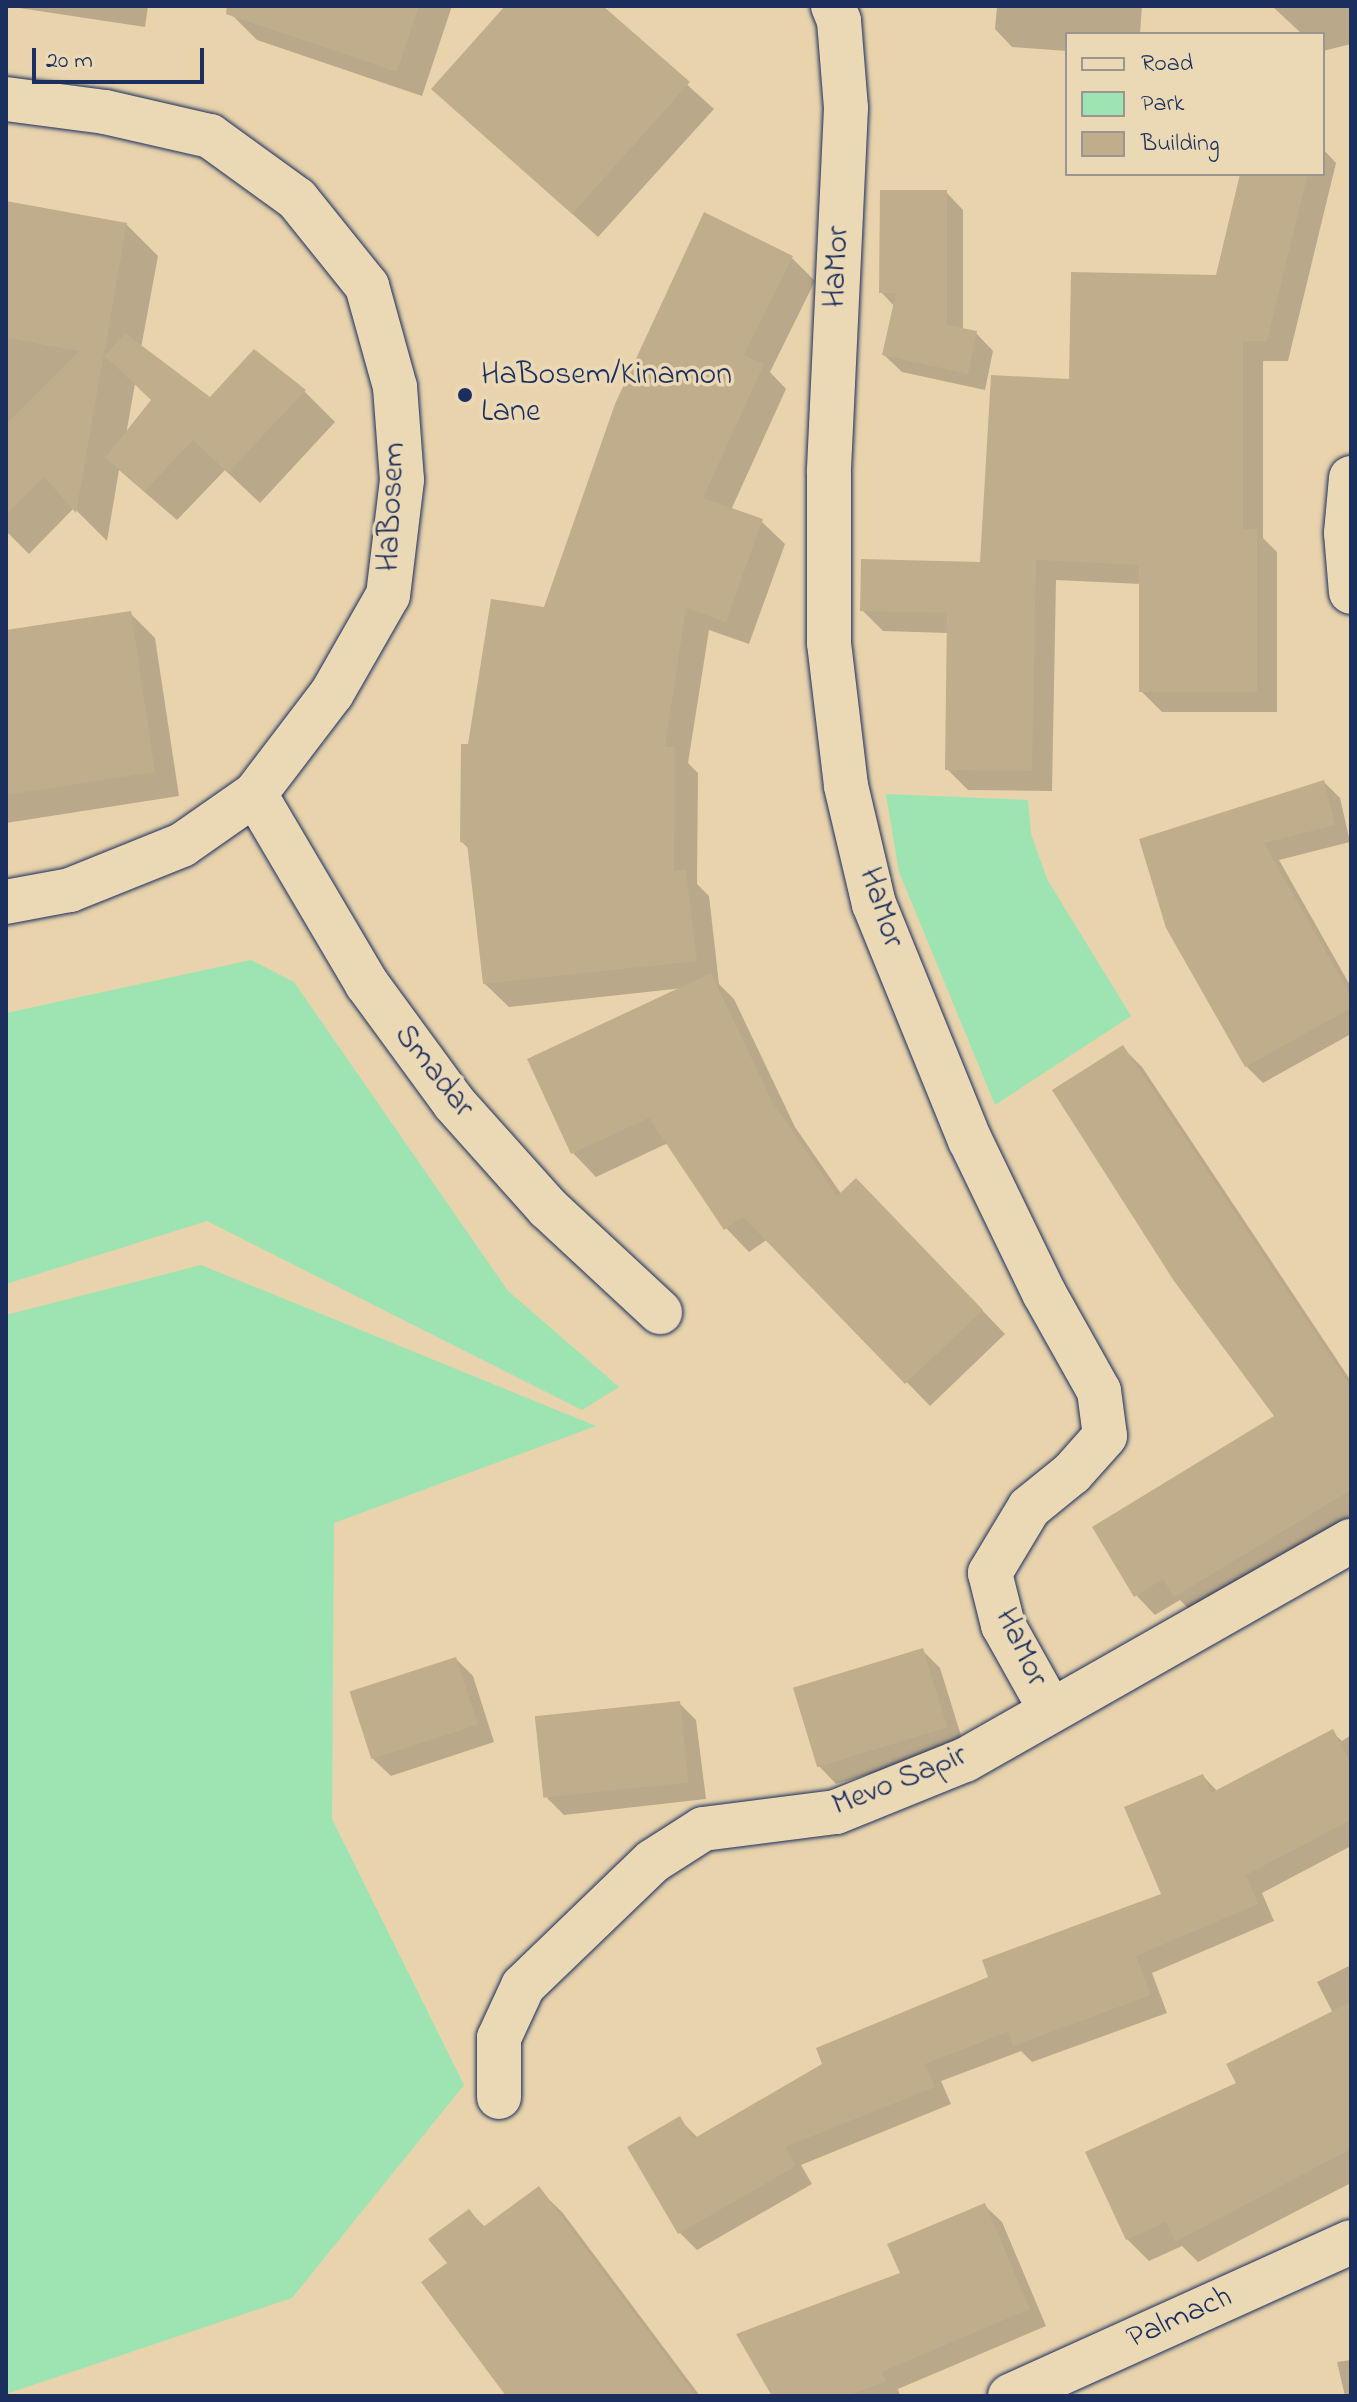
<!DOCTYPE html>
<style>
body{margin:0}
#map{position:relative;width:1357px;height:2402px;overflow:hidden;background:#e8d3ac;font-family:"Indie Flower",sans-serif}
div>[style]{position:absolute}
.green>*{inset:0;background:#9de4b2}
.shadow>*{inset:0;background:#0003}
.building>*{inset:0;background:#c0ad8c;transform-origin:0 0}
.roads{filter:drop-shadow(0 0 2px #1b2f5e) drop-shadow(0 0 2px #1b2f5e)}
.street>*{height:44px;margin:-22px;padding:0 22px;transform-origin:22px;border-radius:22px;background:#ebd9b6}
.secondary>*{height:44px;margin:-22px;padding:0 22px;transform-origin:22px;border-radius:22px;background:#ebd9b6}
.dots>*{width:22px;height:22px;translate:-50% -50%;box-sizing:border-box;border:4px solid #ebd9b6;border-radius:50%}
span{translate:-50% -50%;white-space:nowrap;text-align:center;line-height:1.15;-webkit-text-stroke:7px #ebd9b6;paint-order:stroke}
.street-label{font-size:32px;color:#1b2f5e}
.poi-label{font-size:32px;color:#1b2f5e}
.left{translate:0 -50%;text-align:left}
.frame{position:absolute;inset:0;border:8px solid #1b2f5e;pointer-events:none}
.legend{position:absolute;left:1065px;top:32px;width:260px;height:144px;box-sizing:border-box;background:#ebd9b6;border:2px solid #989593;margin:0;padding:10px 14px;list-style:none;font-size:24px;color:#1b2f5e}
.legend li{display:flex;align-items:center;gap:16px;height:40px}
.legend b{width:40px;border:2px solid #989593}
.scale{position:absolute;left:32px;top:48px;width:172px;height:36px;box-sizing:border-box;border:4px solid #1b2f5e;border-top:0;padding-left:10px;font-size:24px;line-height:28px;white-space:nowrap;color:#1b2f5e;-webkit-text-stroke:6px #ebd9b6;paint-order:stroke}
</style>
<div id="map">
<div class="green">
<i style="clip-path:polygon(886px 794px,1028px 800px,1031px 834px,1047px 879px,1131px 1016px,995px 1105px,899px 872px)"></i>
<i style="clip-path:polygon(251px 960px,294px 982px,508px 1291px,619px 1387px,582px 1410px,207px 1221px,6px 1284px,6px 1013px)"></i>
<i style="clip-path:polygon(201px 1265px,596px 1426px,334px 1523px,332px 1819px,464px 2085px,292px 2298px,6px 2394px,6px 1315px)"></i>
</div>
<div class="shadow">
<i style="clip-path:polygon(6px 6px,148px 6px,145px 27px)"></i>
<i style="clip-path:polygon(235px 6px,452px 6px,422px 96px,257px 40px,232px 15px)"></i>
<i style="clip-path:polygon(508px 6px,600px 6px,714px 109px,598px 237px,434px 89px)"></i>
<i style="clip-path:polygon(997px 6px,1142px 6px,1140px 34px,1067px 34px,1067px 51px,1012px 47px,995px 29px)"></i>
<i style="clip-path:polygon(1272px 6px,1351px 6px,1351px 44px,1323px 51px,1323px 34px,1302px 34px)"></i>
<i style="clip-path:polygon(1323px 149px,1336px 163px,1288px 361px,1263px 361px,1263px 538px,1277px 552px,1277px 712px,1162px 712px,1141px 691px,1141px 584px,1056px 580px,1052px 791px,968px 790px,947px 769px,949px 633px,883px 631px,862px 610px,982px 564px,1071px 381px,1218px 277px,1242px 174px,1323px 174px)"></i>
<i style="clip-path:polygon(946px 192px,963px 210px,963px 330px,976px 333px,993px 351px,985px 390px,902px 372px,884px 355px,895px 307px,881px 292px)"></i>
<i style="clip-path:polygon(evenodd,6px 203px,126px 224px,158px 256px,141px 348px,210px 400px,304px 391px,335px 422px,260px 503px,225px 470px,177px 520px,119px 470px,107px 541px,74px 508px,29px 554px,6px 531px,6px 203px,135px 384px,153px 401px,126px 435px,135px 384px)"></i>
<i style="clip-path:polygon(792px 258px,815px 281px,770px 372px,786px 389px,731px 510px,761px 521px,785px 544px,749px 644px,709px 630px,688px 763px,698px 773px,697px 884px,709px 896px,719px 984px,734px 999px,795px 1127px,842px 1195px,880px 1204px,1005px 1334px,930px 1406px,768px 1239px,749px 1252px,726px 1228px,668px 1143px,596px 1177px,573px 1153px,683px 988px,509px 1007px,485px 984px,470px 850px,462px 842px,470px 746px,545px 609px)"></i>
<i style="clip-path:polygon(130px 613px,155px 638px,179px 796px,6px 823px,6px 632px)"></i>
<i style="clip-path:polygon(1324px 782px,1340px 798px,1350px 842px,1279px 860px,1351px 987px,1351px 1034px,1263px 1083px,1246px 1066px,1168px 927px)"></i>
<i style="clip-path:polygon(1122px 1047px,1142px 1067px,1351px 1381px,1351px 1523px,1195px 1615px,1180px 1600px,1155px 1615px,1136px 1595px,1277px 1417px)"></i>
<i style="clip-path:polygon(922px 1650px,940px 1668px,964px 1745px,836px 1784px,819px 1766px)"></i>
<i style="clip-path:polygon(456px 1659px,473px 1676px,494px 1742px,391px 1776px,373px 1759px)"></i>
<i style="clip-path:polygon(679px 1703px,696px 1720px,706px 1799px,564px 1815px,547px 1798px)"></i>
<i style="clip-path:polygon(1332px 1732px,1342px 1741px,1351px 1735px,1351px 1846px,1262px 1893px,1274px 1921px,1152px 1973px,1167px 2013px,1032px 2062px,1021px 2051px,941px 2081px,951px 2104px,801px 2165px,812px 2184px,697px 2250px,679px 2232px,679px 2119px,698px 2138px,991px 1978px,1164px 1895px,1203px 1776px,1218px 1792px)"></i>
<i style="clip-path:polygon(1351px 1965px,1351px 2183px,1198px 2262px,1182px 2246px,1149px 2261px,1127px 2239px,1238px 2084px,1333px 2013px,1317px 1982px)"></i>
<i style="clip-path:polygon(538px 2189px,562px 2212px,700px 2396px,509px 2396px,449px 2264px,469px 2211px,486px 2228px)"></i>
<i style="clip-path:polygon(984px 2205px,1002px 2222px,1046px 2326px,898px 2389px,900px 2396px,775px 2396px,902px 2274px)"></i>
<i style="clip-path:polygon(1351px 2360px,1351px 2396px,1345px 2396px,1337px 2362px)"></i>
</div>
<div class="building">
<i style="clip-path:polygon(227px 6px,419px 6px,397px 72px,226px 14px)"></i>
<i style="clip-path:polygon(505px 6px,603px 6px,690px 82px,572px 214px,431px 89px)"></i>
<i style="clip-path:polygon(1240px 174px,1308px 174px,1267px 341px,1243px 341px,1243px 529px,1257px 529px,1257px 692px,1139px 692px,1139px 565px,1036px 560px,1032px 771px,945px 770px,947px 613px,860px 611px,861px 559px,980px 562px,991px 375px,1069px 379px,1071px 272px,1216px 275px)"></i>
<i style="clip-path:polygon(880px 190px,947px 190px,947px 325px,977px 331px,968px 374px,882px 355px,896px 293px,879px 293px)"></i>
<i style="clip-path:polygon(6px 201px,127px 223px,76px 513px,44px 477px,6px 515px,6px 424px,79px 351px,6px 338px)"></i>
<i style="clip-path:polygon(704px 212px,793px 256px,744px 355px,764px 364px,703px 498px,763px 519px,726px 622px,686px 608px,665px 747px,675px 747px,674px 871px,686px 870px,697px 961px,483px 984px,467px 843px,460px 842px,461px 744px,468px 744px,491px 599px,544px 607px,615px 404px)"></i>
<i style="clip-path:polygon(125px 333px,210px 397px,254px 349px,306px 390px,228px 473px,193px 440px,145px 491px,105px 458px,151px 400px,105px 356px)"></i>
<i style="clip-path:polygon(131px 611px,155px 772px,6px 795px,6px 630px)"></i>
<i style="clip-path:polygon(1324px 780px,1335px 825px,1264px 843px,1351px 996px,1351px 1008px,1245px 1067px,1166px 928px,1139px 839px)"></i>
<i style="clip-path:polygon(711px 973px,772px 1101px,837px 1196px,856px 1178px,983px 1310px,905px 1384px,743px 1217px,724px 1230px,649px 1118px,571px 1154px,527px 1059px)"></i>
<i style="clip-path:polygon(1123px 1045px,1351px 1387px,1351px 1490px,1174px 1597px,1163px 1579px,1134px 1597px,1092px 1527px,1274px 1416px,1174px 1281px,1052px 1090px)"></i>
<i style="left:923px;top:1648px;width:83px;height:136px;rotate:73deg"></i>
<i style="left:456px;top:1657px;width:71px;height:112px;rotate:72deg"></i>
<i style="left:680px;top:1701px;width:82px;height:146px;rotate:84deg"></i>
<i style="clip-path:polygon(1333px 1729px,1351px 1764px,1351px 1820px,1246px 1875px,1258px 1904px,1136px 1956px,1151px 1995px,1013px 2046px,1008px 2032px,925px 2064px,935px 2087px,785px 2147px,796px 2166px,678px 2234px,627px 2147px,680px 2116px,693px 2139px,822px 2064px,816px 2048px,988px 1977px,982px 1960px,1161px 1894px,1124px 1807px,1203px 1774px,1211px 1793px)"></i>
<i style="clip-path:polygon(1351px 2002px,1351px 2149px,1175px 2242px,1166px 2222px,1126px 2240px,1085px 2152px,1236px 2083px,1226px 2064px)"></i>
<i style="clip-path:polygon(539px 2186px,696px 2396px,506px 2396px,421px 2282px,447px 2263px,428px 2239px,469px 2209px,483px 2227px)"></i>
<i style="clip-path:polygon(985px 2203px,1030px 2309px,882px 2372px,886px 2381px,847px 2396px,772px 2396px,736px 2334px,900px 2273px,887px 2244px)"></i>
</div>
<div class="roads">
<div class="street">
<i style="left:833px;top:6px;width:16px;rotate:68deg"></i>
<i style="left:839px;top:21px;width:87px;rotate:85.4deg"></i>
<i style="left:846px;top:108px;width:365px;rotate:92.7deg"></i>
<i style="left:829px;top:473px;width:170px;rotate:90deg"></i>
<i style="left:829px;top:643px;width:144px;rotate:83.2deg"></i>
<i style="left:846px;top:786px;width:121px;rotate:76.7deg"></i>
<i style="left:874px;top:904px;width:255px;rotate:67.9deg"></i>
<i style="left:970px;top:1140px;width:170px;rotate:64.2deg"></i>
<i style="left:1044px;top:1293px;width:112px;rotate:60.7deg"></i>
<i style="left:1099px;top:1391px;width:45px;rotate:82.4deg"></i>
<i style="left:1105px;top:1436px;width:50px;rotate:131.7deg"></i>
<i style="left:1072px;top:1473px;width:55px;rotate:140.9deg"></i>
<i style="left:1029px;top:1508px;width:76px;rotate:121deg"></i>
<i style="left:990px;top:1573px;width:54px;rotate:76deg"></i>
<i style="left:1003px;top:1625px;width:98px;rotate:60.8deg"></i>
<i style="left:255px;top:794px;width:221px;rotate:59.5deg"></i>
<i style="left:367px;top:984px;width:147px;rotate:53.8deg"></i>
<i style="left:454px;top:1103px;width:141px;rotate:48.2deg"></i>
<i style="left:548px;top:1208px;width:153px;rotate:42.9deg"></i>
<i style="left:499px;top:2097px;width:59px;rotate:-90deg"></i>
<i style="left:499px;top:2038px;width:57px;rotate:-65.2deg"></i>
<i style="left:523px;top:1986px;width:180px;rotate:-43.9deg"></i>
<i style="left:653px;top:1861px;width:59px;rotate:-32.6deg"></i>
<i style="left:703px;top:1829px;width:134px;rotate:-7.3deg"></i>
<i style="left:836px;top:1812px;width:139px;rotate:-22deg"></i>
<i style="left:965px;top:1760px;width:444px;rotate:-29.6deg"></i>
</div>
<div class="secondary">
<i style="left:6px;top:99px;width:100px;rotate:7.5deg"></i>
<i style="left:105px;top:112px;width:108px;rotate:12.9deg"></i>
<i style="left:210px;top:136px;width:107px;rotate:35.9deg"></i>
<i style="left:297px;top:199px;width:112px;rotate:51.2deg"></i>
<i style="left:367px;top:286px;width:105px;rotate:74.5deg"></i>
<i style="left:395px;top:387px;width:93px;rotate:85.7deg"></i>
<i style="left:402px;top:480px;width:116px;rotate:96.9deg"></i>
<i style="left:388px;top:595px;width:113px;rotate:119.7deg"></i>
<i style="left:332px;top:693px;width:127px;rotate:127.3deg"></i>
<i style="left:255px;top:794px;width:89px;rotate:145.1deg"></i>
<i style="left:182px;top:845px;width:121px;rotate:158.1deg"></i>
<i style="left:70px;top:890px;width:65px;rotate:169.4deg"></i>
<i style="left:1351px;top:478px;width:55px;rotate:95.2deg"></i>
<i style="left:1346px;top:533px;width:59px;rotate:85.2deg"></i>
<i style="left:1010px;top:2396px;width:374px;rotate:-24.3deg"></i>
</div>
</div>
<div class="dots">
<i style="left:465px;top:395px;background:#1b2f5e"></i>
</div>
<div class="street-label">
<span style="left:838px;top:267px;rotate:-87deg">HaMor</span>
<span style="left:393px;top:507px;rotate:-87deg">HaBosem</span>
<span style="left:880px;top:908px;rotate:72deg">HaMor</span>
<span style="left:433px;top:1072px;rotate:52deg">Smadar</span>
<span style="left:1020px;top:1648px;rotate:65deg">HaMor</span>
<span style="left:900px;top:1782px;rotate:-22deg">Mevo Sapir</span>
<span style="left:1180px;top:2319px;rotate:-24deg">Palmach</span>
</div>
<div class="poi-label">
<span class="left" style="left:481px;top:395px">HaBosem/Kinamon<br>Lane</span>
</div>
<div class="frame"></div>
<ul class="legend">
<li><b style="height:10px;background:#ebd9b6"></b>Road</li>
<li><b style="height:22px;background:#9de4b2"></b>Park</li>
<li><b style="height:22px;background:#c0ad8c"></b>Building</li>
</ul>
<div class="scale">20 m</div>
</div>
